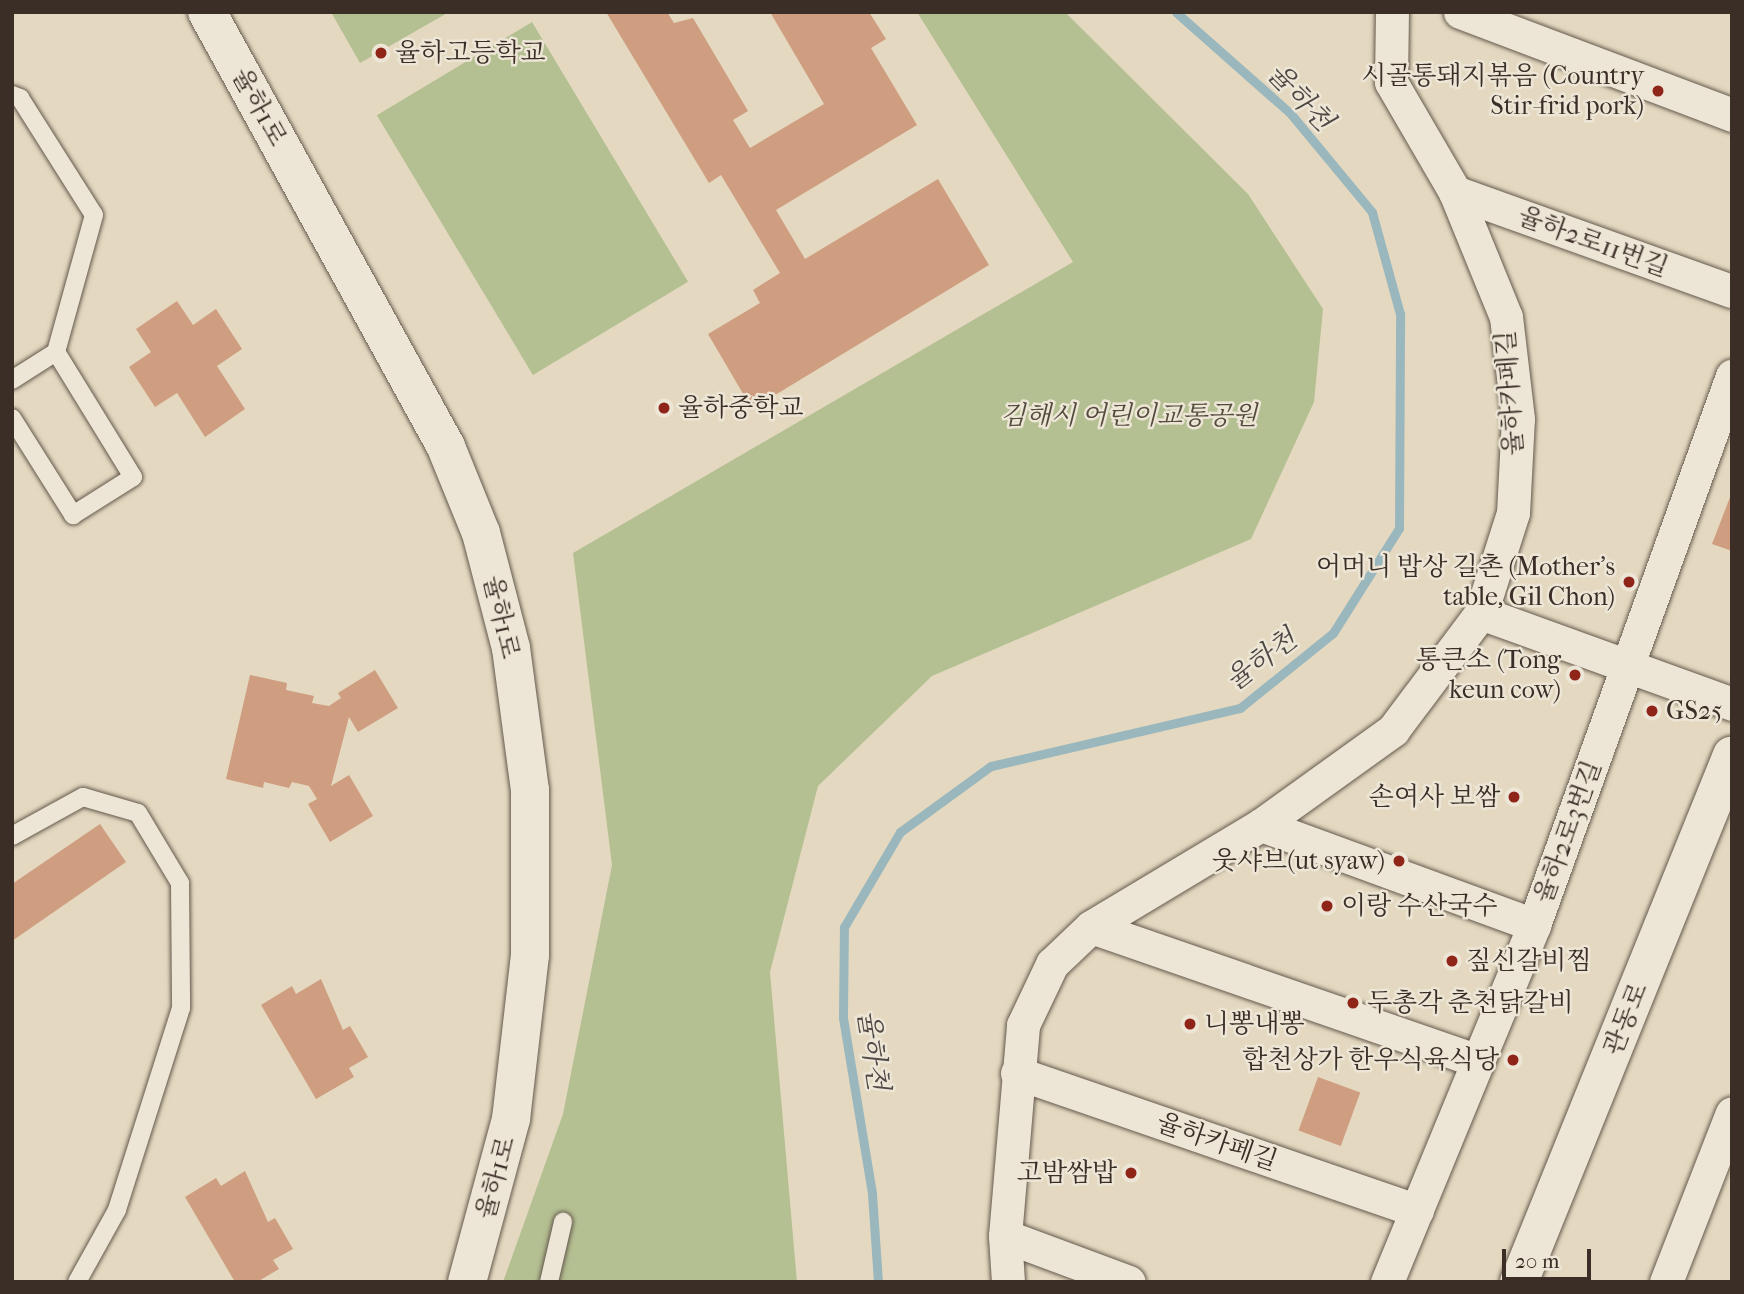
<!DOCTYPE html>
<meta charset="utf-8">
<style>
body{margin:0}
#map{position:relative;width:1744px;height:1294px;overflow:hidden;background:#e4d9c0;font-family:"IM FELL French Canon","Noto Serif KR",serif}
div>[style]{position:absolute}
.green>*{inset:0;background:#b4bf92;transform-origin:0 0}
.stream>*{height:9px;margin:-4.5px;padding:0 4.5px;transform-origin:4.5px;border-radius:4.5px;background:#9ab7bd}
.building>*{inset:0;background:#cf9d7f;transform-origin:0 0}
.roads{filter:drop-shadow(0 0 2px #65594d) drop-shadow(0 0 2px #65594d)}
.lane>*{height:18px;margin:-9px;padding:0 9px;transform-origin:9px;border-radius:9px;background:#ede6d6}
.street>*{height:33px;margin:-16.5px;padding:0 16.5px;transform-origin:16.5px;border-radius:16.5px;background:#ede6d6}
.secondary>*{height:38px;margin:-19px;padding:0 19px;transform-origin:19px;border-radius:19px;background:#ede6d6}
.dots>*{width:19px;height:19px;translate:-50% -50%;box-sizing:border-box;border:4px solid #ede6d6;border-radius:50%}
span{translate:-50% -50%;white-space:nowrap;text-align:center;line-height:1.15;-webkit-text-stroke:5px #ede6d6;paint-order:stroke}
.poi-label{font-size:26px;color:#3b2e27}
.left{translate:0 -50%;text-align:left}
.right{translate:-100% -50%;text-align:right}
.street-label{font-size:26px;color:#3b2e27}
.park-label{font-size:26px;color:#534b3c;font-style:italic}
.water-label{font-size:28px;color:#4e4945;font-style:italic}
.frame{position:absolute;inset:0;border:14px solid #3b2e27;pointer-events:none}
.scale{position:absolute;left:1502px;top:1249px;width:89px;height:32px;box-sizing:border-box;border:4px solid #3b2e27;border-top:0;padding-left:9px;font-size:21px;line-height:24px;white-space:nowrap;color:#3b2e27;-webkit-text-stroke:5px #ede6d6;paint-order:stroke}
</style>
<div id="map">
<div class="green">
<i style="clip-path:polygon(331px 12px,449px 12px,360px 63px)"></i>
<i style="clip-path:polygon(917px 12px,1065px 12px,1248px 194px,1323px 309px,1314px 402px,1251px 539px,932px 676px,818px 786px,770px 972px,797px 1282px,503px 1282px,563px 1114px,612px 865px,573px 553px,1073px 262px)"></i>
<i style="left:532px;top:22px;width:303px;height:181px;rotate:59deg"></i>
</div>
<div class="stream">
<i style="left:878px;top:1282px;width:89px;rotate:-93.9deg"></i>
<i style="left:872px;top:1193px;width:178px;rotate:-99.4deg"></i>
<i style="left:843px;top:1017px;width:90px;rotate:-89.4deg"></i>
<i style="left:844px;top:927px;width:110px;rotate:-59.5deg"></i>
<i style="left:900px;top:832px;width:112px;rotate:-36deg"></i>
<i style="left:991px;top:766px;width:256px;rotate:-13.1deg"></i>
<i style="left:1240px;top:708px;width:119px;rotate:-38.9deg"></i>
<i style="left:1333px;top:633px;width:124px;rotate:-57.8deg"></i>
<i style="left:1399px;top:528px;width:214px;rotate:-89.7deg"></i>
<i style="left:1400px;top:314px;width:106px;rotate:-105.4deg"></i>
<i style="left:1372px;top:212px;width:129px;rotate:-129.6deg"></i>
<i style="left:1290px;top:113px;width:152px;rotate:-138.5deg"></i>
</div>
<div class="building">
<i style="clip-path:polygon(606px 12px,667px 12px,674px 23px,693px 18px,748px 111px,733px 120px,750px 148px,824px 104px,770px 12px,869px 12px,886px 39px,871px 48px,917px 125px,776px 210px,805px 259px,938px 179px,989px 265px,752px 409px,708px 334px,760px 303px,753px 290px,780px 273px,721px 175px,709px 183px)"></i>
<i style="clip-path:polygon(177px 301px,193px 325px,216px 309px,242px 349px,217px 366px,245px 409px,205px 437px,177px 393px,155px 407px,129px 367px,151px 352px,136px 329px)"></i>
<i style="clip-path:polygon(1732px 492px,1732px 551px,1712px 544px)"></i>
<i style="clip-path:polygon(375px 670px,398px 708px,358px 732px,349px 717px,331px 786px,349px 775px,373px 816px,330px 842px,308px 804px,317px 799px,309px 786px,292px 782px,289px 788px,264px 782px,263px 788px,226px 779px,250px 675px,287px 683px,286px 690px,314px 696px,312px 703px,329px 706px,341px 698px,338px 693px)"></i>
<i style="clip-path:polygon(100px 824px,126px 862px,12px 941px,12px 884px)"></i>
<i style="clip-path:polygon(321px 979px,343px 1030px,350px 1026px,368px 1057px,349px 1068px,354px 1077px,316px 1099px,261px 1005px,292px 986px,296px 994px)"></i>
<i style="left:1318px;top:1077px;width:45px;height:57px;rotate:20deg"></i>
<i style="clip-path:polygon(245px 1171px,268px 1222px,275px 1218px,293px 1249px,273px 1260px,279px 1269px,257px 1282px,235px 1282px,185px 1197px,216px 1178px,221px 1186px)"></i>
</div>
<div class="roads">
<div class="lane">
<i style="left:12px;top:95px;width:9px;rotate:21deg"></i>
<i style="left:20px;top:98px;width:138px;rotate:57.7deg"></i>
<i style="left:94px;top:215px;width:142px;rotate:105.5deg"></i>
<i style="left:56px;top:352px;width:52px;rotate:147.5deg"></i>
<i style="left:12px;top:418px;width:115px;rotate:57.8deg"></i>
<i style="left:73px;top:515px;width:71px;rotate:-32.3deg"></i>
<i style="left:133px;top:477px;width:147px;rotate:-121.6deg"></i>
<i style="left:12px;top:836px;width:81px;rotate:-28.8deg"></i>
<i style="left:83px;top:797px;width:57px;rotate:16.2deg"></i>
<i style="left:138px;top:813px;width:82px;rotate:59deg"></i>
<i style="left:180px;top:883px;width:125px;rotate:89.5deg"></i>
<i style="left:181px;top:1008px;width:212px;rotate:107.6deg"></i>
<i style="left:117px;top:1210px;width:82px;rotate:119.1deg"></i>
<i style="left:549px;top:1282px;width:62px;rotate:-76.9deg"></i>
</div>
<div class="street">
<i style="left:1460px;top:12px;width:291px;rotate:20.7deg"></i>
<i style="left:1455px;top:192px;width:294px;rotate:19.7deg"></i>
<i style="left:1481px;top:613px;width:267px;rotate:19.9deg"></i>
<i style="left:1261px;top:825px;width:291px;rotate:20.1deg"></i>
<i style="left:1091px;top:927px;width:410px;rotate:19.1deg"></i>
<i style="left:1017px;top:1073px;width:423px;rotate:19deg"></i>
<i style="left:1005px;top:1236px;width:132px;rotate:20.4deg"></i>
<i style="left:1008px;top:1282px;width:46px;rotate:-93.7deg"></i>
<i style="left:1005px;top:1236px;width:212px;rotate:-85.1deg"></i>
<i style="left:1023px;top:1025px;width:68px;rotate:-64.6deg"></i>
<i style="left:1052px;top:964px;width:54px;rotate:-43.5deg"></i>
<i style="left:1091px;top:927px;width:198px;rotate:-31deg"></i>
<i style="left:1261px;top:825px;width:163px;rotate:-35.7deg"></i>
<i style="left:1393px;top:730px;width:146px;rotate:-53.1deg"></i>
<i style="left:1481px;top:613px;width:105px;rotate:-72.3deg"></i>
<i style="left:1513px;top:513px;width:94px;rotate:-87deg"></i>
<i style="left:1518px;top:419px;width:103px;rotate:-96.7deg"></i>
<i style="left:1506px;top:317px;width:135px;rotate:-112.2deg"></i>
<i style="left:1455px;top:192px;width:127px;rotate:-120.2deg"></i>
<i style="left:1391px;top:82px;width:70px;rotate:-89.2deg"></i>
<i style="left:1387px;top:1282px;width:386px;rotate:-67.6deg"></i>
<i style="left:1534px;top:925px;width:584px;rotate:-70.17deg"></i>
<i style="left:1666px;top:1282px;width:181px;rotate:-68.7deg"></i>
</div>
<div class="secondary">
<i style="left:207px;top:12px;width:496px;rotate:61.2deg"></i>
<i style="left:446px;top:447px;width:93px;rotate:67.9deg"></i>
<i style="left:481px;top:533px;width:119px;rotate:75.4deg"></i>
<i style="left:511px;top:648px;width:143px;rotate:82.4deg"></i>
<i style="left:530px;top:790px;width:165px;rotate:90deg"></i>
<i style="left:530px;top:955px;width:165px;rotate:96.6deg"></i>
<i style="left:511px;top:1119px;width:169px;rotate:105.1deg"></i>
<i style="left:1519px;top:1282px;width:568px;rotate:-67.99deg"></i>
</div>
</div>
<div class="dots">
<i style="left:381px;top:53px;background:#8f2418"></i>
<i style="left:1658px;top:91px;background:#8f2418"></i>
<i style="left:664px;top:408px;background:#8f2418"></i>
<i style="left:1629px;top:582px;background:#8f2418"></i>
<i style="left:1575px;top:675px;background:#8f2418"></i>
<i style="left:1652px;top:711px;background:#8f2418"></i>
<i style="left:1514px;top:797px;background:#8f2418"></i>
<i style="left:1399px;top:861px;background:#8f2418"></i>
<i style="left:1327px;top:906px;background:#8f2418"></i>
<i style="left:1452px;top:961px;background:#8f2418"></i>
<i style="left:1353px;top:1003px;background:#8f2418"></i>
<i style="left:1190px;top:1024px;background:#8f2418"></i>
<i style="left:1513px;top:1060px;background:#8f2418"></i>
<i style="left:1131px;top:1173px;background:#8f2418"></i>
</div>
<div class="poi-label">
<span class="left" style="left:395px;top:53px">율하고등학교</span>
<span class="right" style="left:1644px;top:91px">시골통돼지볶음 (Country<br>Stir-frid pork)</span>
<span class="left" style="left:678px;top:408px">율하중학교</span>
<span class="right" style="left:1615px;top:582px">어머니 밥상 길촌 (Mother's<br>table, Gil Chon)</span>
<span class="right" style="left:1561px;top:675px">통큰소 (Tong<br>keun cow)</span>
<span class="left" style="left:1666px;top:711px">GS25</span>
<span class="right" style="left:1500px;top:797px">손여사 보쌈</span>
<span class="right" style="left:1385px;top:861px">웃샤브(ut syaw)</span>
<span class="left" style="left:1341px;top:906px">이랑 수산국수</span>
<span class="left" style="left:1466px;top:961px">짚신갈비찜</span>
<span class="left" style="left:1367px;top:1003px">두총각 춘천닭갈비</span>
<span class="left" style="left:1204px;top:1024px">니뽕내뽕</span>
<span class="right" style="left:1499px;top:1060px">합천상가 한우식육식당</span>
<span class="right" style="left:1117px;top:1173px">고밤쌈밥</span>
</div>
<div class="street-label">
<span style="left:259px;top:107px;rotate:61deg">율하1로</span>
<span style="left:1593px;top:242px;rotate:20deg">율하2로11번길</span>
<span style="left:1510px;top:393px;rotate:-94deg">율하카페길</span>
<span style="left:501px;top:617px;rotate:77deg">율하1로</span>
<span style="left:1568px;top:832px;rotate:-70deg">율하2로3번길</span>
<span style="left:1626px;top:1019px;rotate:-68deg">관동로</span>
<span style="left:1217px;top:1142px;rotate:19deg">율하카페길</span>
<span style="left:496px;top:1178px;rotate:-75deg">율하1로</span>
</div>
<div class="park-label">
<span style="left:1129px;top:416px">김해시 어린이교통공원</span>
</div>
<div class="water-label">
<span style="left:1300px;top:97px;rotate:46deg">율하천</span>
<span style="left:1261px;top:660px;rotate:-37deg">율하천</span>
<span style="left:873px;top:1050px;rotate:82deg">율하천</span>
</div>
<div class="frame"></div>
<div class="scale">20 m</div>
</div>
